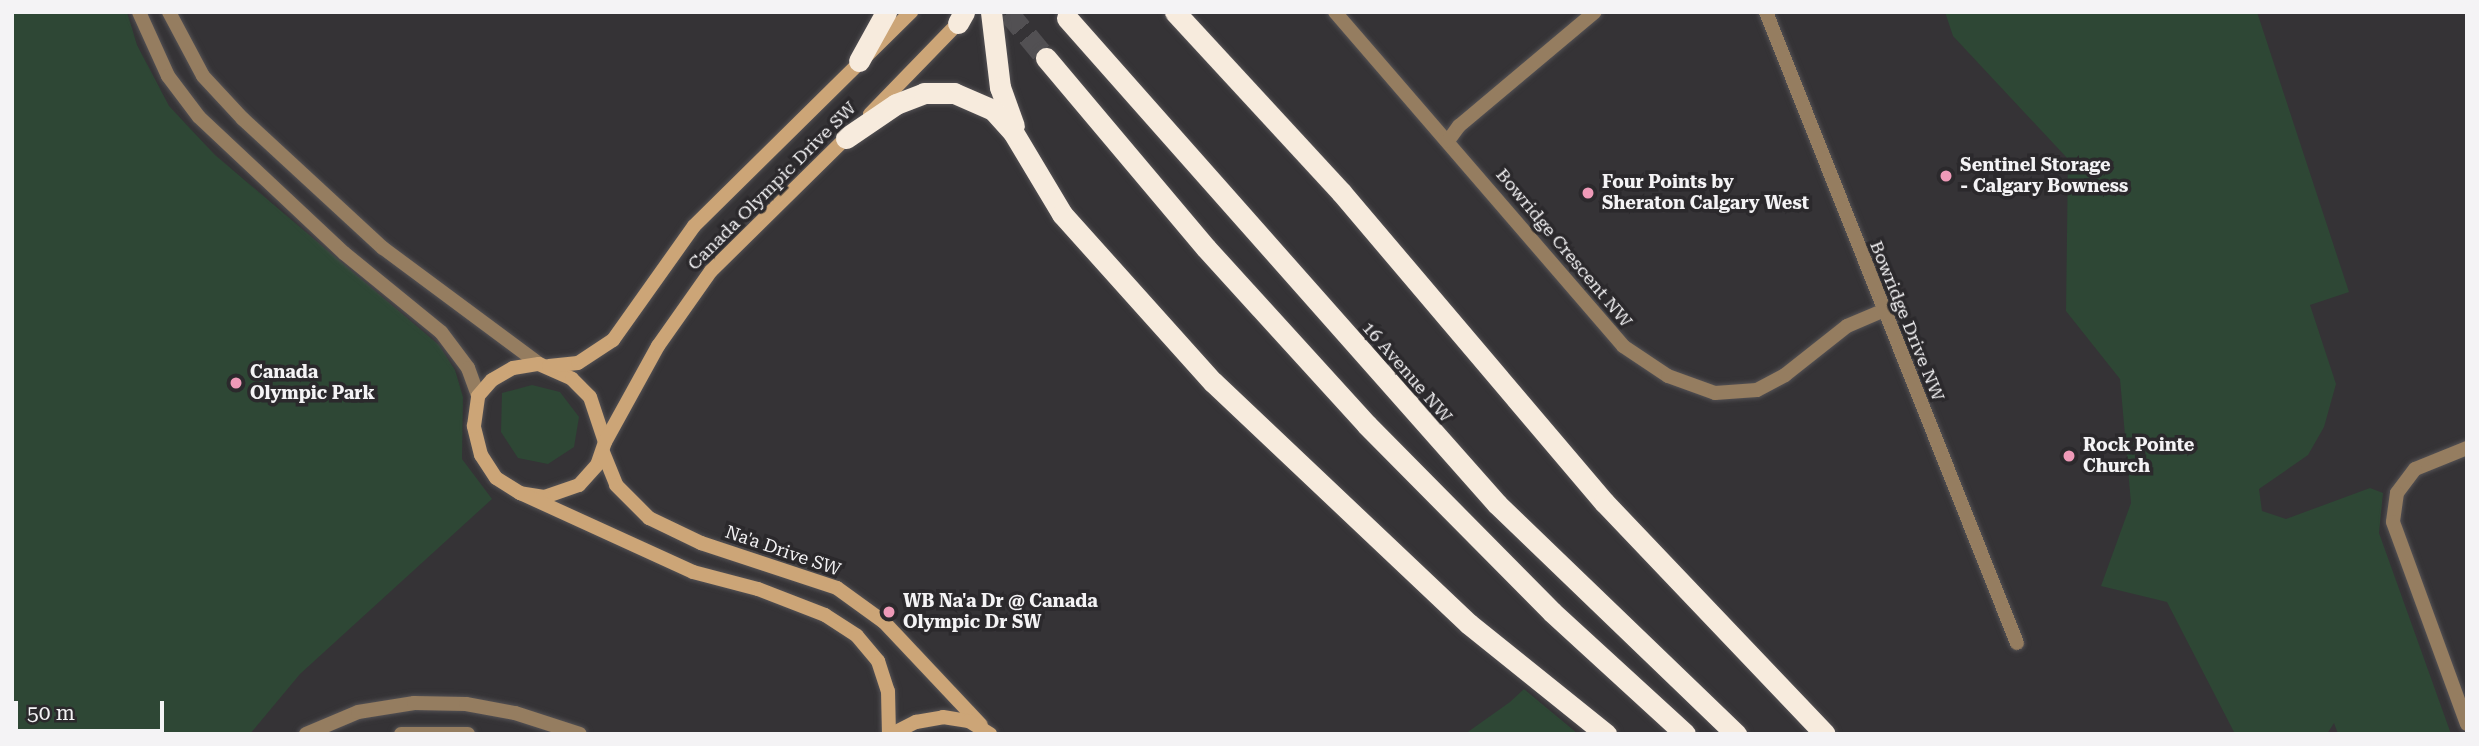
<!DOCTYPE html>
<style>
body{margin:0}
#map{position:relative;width:2479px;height:746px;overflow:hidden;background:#353336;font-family:"Roboto Serif",serif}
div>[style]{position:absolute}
.green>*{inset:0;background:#2e4735}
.highway-tunnel>*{height:21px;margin-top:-10.5px;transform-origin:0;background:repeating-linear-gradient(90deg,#525053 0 21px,transparent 0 31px)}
.roads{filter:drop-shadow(0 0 2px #545255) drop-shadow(0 0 2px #545255)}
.street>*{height:14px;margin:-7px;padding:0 7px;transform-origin:7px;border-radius:7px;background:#957d60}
.secondary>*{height:14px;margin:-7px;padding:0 7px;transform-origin:7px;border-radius:7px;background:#cca577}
.highway>*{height:21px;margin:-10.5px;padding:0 10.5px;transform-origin:10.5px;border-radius:10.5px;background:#f7ebdd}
.dots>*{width:19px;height:19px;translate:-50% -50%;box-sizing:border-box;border:4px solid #2b292c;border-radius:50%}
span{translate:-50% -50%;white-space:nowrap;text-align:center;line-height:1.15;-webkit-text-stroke:7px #2b292c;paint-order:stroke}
.poi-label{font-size:18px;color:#f4f3f5;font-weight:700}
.left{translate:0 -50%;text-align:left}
.street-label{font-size:18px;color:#f4f3f5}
.frame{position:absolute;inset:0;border:14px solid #f4f3f5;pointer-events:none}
.scale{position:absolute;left:14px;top:701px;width:150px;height:32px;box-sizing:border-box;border:4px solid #f4f3f5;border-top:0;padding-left:9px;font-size:21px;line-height:24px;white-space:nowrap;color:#f4f3f5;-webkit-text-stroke:5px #2b292c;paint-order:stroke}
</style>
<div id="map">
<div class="green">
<i style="clip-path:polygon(12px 12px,127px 12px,137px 45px,169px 106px,215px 155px,439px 345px,455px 370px,463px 397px,462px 459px,492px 499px,300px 674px,250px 734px,12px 734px)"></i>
<i style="clip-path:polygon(1945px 12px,2257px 12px,2349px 292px,2310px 305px,2336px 384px,2324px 427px,2308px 455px,2259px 489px,2262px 511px,2286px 519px,2370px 488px,2383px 493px,2379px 533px,2451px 734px,2338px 734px,2334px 723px,2327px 734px,2235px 734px,2167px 602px,2101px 586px,2131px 503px,2120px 379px,2066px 311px,2068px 159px,1953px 36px)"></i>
<i style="clip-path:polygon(532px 385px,560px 392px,579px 417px,574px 447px,548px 464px,518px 458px,501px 432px,502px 393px)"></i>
<i style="clip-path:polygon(1524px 689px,1578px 734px,1465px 734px,1510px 702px)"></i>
</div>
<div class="highway-tunnel">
<i style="left:1008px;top:12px;width:60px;rotate:50.4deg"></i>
</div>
<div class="roads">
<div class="street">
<i style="left:139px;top:12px;width:70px;rotate:65.6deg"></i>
<i style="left:168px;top:76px;width:51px;rotate:52.9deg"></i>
<i style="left:199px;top:117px;width:199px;rotate:43.2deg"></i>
<i style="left:344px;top:253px;width:125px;rotate:39.2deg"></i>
<i style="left:441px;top:332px;width:45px;rotate:53.1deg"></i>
<i style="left:468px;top:368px;width:30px;rotate:70deg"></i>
<i style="left:169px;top:12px;width:72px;rotate:62deg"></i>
<i style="left:203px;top:76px;width:59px;rotate:47.1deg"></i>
<i style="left:243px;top:119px;width:190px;rotate:42.7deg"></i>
<i style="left:383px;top:248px;width:194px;rotate:36.6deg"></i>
<i style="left:1335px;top:12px;width:441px;rotate:49.2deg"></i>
<i style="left:1623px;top:346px;width:54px;rotate:33.7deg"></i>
<i style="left:1668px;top:376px;width:50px;rotate:19.9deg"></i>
<i style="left:1715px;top:393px;width:42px;rotate:-4.1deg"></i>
<i style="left:1757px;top:390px;width:32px;rotate:-28deg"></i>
<i style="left:1785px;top:375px;width:79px;rotate:-38.3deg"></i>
<i style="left:1847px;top:326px;width:38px;rotate:-23deg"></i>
<i style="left:1766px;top:12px;width:679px;rotate:68.31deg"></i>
<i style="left:1448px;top:141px;width:19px;rotate:-54deg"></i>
<i style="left:1459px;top:126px;width:177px;rotate:-40deg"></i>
<i style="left:2467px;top:448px;width:56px;rotate:158deg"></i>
<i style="left:2415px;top:469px;width:30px;rotate:127deg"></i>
<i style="left:2397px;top:493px;width:29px;rotate:98deg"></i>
<i style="left:2393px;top:522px;width:215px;rotate:69.9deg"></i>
<i style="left:306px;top:734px;width:56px;rotate:-22.9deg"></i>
<i style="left:358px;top:712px;width:57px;rotate:-9.1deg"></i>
<i style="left:414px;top:703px;width:52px;rotate:1.1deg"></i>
<i style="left:466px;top:704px;width:50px;rotate:10.4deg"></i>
<i style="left:515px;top:713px;width:68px;rotate:17.9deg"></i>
<i style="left:401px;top:734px;width:67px"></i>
</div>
<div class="secondary">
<i style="left:870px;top:114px;width:134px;rotate:-45.9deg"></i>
<i style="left:539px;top:364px;width:36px;rotate:24deg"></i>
<i style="left:572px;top:379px;width:25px;rotate:45deg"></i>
<i style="left:590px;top:397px;width:47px;rotate:71.6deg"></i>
<i style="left:605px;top:442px;width:24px;rotate:109deg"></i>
<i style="left:597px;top:465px;width:27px;rotate:132deg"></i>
<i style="left:579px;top:485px;width:37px;rotate:161deg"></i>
<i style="left:544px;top:497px;width:24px;rotate:-171deg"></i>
<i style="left:520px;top:493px;width:28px;rotate:-148deg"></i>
<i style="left:496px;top:478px;width:27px;rotate:-123deg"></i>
<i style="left:481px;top:455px;width:30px;rotate:-104deg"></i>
<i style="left:474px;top:426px;width:30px;rotate:-82deg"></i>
<i style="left:478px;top:396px;width:21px;rotate:-49deg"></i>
<i style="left:492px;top:380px;width:24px;rotate:-30deg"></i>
<i style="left:513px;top:368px;width:26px;rotate:-9deg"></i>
<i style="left:549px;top:366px;width:29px;rotate:-6deg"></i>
<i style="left:578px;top:363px;width:42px;rotate:-33.3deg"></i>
<i style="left:613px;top:340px;width:140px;rotate:-54.6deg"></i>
<i style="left:694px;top:226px;width:305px;rotate:-44.6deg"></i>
<i style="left:605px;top:442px;width:110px;rotate:-61.1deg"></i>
<i style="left:658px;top:346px;width:92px;rotate:-54.8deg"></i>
<i style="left:711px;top:271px;width:197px;rotate:-44.6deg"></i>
<i style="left:603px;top:452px;width:35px;rotate:68deg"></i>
<i style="left:616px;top:485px;width:47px;rotate:45deg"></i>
<i style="left:649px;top:518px;width:58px;rotate:25.7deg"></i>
<i style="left:701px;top:543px;width:143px;rotate:18.3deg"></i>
<i style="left:837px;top:588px;width:58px;rotate:35.9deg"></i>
<i style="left:884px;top:622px;width:141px;rotate:46.7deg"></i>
<i style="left:520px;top:493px;width:190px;rotate:24.5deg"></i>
<i style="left:693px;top:572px;width:67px;rotate:14.7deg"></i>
<i style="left:758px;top:589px;width:72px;rotate:21.2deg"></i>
<i style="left:825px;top:615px;width:38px;rotate:33deg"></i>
<i style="left:857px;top:636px;width:33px;rotate:50deg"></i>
<i style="left:878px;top:661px;width:32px;rotate:72deg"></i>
<i style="left:888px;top:691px;width:43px;rotate:88.7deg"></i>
<i style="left:892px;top:734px;width:27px;rotate:-27deg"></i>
<i style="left:916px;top:722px;width:27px;rotate:-10deg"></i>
<i style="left:943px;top:717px;width:26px;rotate:9deg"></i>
<i style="left:969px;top:721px;width:25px;rotate:32deg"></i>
</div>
<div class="highway">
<i style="left:991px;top:12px;width:76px;rotate:83.2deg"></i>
<i style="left:1000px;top:87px;width:41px;rotate:70.3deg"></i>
<i style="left:1175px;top:12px;width:245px;rotate:47.3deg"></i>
<i style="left:1341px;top:192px;width:407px;rotate:49.7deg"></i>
<i style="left:1604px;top:502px;width:320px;rotate:46.4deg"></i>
<i style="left:1067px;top:18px;width:649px;rotate:48.5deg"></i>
<i style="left:1497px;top:504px;width:332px;rotate:43.9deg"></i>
<i style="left:958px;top:23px;width:13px;rotate:-61deg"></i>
<i style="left:1046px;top:58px;width:248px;rotate:49.9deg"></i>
<i style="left:1206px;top:248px;width:239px;rotate:47.7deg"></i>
<i style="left:1367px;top:425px;width:263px;rotate:45.3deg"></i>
<i style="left:1552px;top:612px;width:180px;rotate:42.5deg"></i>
<i style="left:859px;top:61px;width:56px;rotate:-61.1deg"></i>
<i style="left:846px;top:138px;width:60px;rotate:-34.2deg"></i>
<i style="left:896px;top:104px;width:30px;rotate:-21deg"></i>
<i style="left:924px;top:93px;width:30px"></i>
<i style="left:954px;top:93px;width:43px;rotate:23.6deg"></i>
<i style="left:993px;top:110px;width:30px;rotate:48deg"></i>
<i style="left:1013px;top:132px;width:96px;rotate:59.1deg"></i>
<i style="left:1062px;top:214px;width:226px;rotate:48.1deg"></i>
<i style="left:1213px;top:382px;width:352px;rotate:43.4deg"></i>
<i style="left:1469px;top:624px;width:176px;rotate:38.8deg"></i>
</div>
</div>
<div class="dots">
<i style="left:1946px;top:176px;background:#ef9ab8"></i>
<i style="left:1588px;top:193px;background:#ef9ab8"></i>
<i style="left:236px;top:383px;background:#ef9ab8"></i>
<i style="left:2069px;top:456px;background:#ef9ab8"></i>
<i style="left:889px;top:612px;background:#ef9ab8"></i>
</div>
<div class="poi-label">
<span class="left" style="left:1960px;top:176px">Sentinel Storage<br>- Calgary Bowness</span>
<span class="left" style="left:1602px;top:193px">Four Points by<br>Sheraton Calgary West</span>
<span class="left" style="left:250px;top:383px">Canada<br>Olympic Park</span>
<span class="left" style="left:2083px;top:456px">Rock Pointe<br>Church</span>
<span class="left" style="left:903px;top:612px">WB Na'a Dr @ Canada<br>Olympic Dr SW</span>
</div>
<div class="street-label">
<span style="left:772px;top:186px;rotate:-45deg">Canada Olympic Drive SW</span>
<span style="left:1564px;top:248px;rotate:50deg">Bowridge Crescent NW</span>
<span style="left:1907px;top:321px;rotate:68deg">Bowridge Drive NW</span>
<span style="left:1407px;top:372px;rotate:49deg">16 Avenue NW</span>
<span style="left:783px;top:551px;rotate:19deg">Na'a Drive SW</span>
</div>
<div class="frame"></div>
<div class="scale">50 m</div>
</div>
